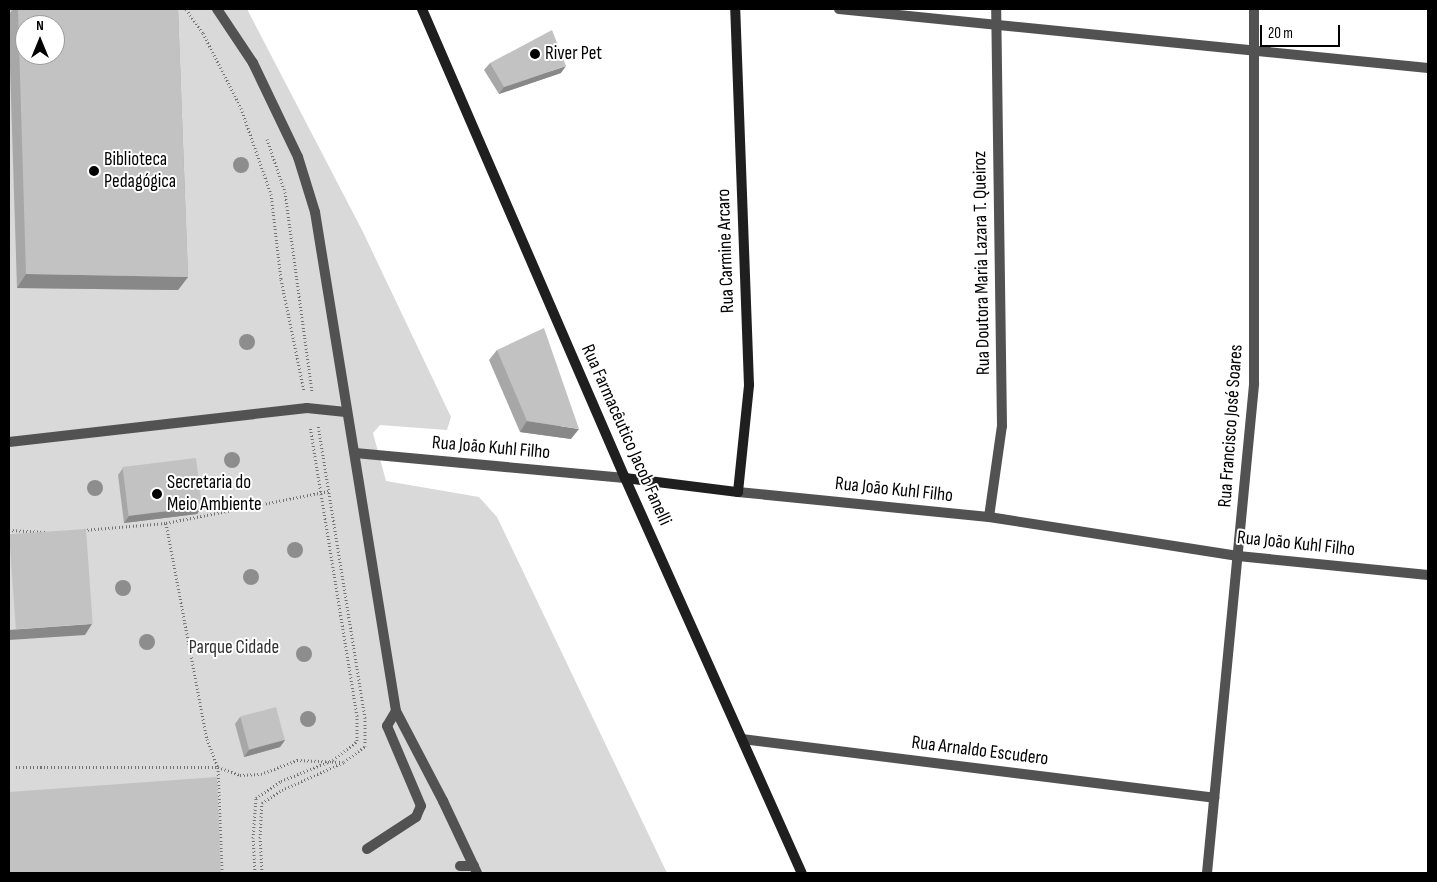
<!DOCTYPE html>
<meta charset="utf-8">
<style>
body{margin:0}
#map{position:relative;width:1437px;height:882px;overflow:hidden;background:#fff;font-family:"Sofia Sans Condensed",sans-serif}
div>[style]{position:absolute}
.green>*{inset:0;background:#d9d9d9}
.path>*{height:3px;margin-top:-1.5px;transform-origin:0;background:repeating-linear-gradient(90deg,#747474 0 1px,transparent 0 3.5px)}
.service>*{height:10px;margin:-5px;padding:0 5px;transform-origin:5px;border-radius:5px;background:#525252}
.minor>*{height:10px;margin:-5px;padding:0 5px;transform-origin:5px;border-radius:5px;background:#525252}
.secondary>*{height:10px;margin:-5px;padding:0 5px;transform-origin:5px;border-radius:5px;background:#1f1f1f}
.trees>*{width:16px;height:16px;margin:-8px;border-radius:50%;background:#8d8d8d}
.wall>*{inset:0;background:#a7a7a7}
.shaded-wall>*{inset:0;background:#888}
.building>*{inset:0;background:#c2c2c2;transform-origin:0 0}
.dots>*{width:14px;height:14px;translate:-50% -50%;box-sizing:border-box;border:2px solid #fff;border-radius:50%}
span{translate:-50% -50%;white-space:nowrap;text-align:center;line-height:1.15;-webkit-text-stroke:4px #fff;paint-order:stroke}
.poi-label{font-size:19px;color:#000}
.left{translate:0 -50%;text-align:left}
.street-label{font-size:19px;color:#000}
.park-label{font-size:19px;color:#303030}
.frame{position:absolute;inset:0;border:10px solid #000;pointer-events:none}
.north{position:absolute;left:15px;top:15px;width:50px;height:50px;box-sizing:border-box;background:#fff;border:1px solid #999;border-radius:50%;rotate:0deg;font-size:14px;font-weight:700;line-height:20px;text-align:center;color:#000}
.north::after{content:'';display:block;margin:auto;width:18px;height:22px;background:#000;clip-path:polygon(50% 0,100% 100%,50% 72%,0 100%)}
.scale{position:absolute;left:1260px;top:25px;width:80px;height:22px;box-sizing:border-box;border:2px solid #000;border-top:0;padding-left:6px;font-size:15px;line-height:18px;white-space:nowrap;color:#000;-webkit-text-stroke:4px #fff;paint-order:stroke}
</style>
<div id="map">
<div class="green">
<i style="clip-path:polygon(evenodd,9px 9px,247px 9px,362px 230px,451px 417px,447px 430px,380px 425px,373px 433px,386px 481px,479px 497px,497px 517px,667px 873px,9px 873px,9px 9px,25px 25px,55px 25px,55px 55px,25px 55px,25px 25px)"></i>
</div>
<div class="path">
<i style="left:186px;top:9px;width:29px;rotate:55deg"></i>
<i style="left:203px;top:33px;width:84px;rotate:63.1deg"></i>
<i style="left:241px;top:108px;width:91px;rotate:70.8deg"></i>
<i style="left:271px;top:194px;width:86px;rotate:83.3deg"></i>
<i style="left:281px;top:279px;width:114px;rotate:78.4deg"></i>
<i style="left:267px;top:139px;width:56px;rotate:71.2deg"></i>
<i style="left:285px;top:192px;width:201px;rotate:82.3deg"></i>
<i style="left:166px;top:523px;width:166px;rotate:-11.1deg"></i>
<i style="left:9px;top:530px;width:37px;rotate:3deg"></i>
<i style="left:84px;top:530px;width:82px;rotate:-4.9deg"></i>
<i style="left:166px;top:523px;width:220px;rotate:79.3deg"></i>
<i style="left:207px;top:739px;width:30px;rotate:69deg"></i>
<i style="left:218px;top:767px;width:23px;rotate:20deg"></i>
<i style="left:240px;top:775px;width:21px;rotate:-3deg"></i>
<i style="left:261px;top:774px;width:39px;rotate:-21deg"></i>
<i style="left:297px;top:760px;width:44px;rotate:2.6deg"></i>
<i style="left:9px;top:767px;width:209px"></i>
<i style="left:218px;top:767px;width:106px;rotate:87.8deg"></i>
<i style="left:255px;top:873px;width:35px;rotate:-93deg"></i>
<i style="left:253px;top:838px;width:40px;rotate:-85.7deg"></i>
<i style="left:256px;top:798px;width:30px;rotate:-34deg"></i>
<i style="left:281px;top:781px;width:56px;rotate:-22deg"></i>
<i style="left:333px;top:760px;width:31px;rotate:-38deg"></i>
<i style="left:357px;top:741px;width:25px;rotate:-90deg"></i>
<i style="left:357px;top:716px;width:293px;rotate:-99.2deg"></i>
<i style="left:262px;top:873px;width:35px;rotate:-93deg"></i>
<i style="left:260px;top:838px;width:35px;rotate:-87deg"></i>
<i style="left:262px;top:803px;width:24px;rotate:-33deg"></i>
<i style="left:282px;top:790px;width:68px;rotate:-24.3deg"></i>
<i style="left:344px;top:762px;width:26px;rotate:-37deg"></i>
<i style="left:365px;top:746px;width:28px;rotate:-90deg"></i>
<i style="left:365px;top:718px;width:296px;rotate:-99.1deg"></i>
</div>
<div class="service">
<i style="left:217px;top:9px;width:65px;rotate:56.3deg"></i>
<i style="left:253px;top:63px;width:104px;rotate:64.4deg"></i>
<i style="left:298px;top:157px;width:58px;rotate:72.8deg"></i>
<i style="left:315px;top:212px;width:506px;rotate:80.78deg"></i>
<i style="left:396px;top:711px;width:102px;rotate:62.4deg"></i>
<i style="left:443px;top:801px;width:80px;rotate:64.7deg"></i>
<i style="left:9px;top:442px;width:300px;rotate:-6.5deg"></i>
<i style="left:307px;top:408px;width:39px;rotate:6deg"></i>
<i style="left:367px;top:849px;width:59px;rotate:-33.1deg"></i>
<i style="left:416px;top:817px;width:12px;rotate:-66deg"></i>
<i style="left:421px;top:806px;width:87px;rotate:-113deg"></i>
<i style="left:387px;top:726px;width:17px;rotate:-59deg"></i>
<i style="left:460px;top:866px;width:14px"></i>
</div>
<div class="minor">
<i style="left:839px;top:9px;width:592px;rotate:5.72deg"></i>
<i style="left:355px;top:453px;width:271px;rotate:5.3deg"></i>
<i style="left:738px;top:492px;width:252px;rotate:5.7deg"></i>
<i style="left:989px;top:517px;width:252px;rotate:8.9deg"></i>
<i style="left:1238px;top:556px;width:191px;rotate:5.7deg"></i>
<i style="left:989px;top:517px;width:92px;rotate:-81.9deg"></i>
<i style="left:1002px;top:426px;width:417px;rotate:-90.8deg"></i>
<i style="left:742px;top:739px;width:476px;rotate:7.1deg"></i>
<i style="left:1207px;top:873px;width:492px;rotate:-84.5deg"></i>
<i style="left:1254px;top:383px;width:374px;rotate:-90deg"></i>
</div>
<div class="secondary">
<i style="left:422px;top:9px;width:511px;rotate:66.6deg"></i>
<i style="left:625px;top:478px;width:433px;rotate:65.9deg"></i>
<i style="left:625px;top:478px;width:114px;rotate:7.1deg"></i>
<i style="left:738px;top:492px;width:108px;rotate:-84.1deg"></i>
<i style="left:749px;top:385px;width:376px;rotate:-92.1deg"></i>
</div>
<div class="trees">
<i style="left:241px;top:165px"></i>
<i style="left:247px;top:342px"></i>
<i style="left:232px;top:460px"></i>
<i style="left:95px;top:488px"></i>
<i style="left:295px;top:550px"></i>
<i style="left:251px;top:577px"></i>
<i style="left:123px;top:588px"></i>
<i style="left:147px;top:642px"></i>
<i style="left:304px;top:654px"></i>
<i style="left:308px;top:719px"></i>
</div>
<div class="wall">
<i style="clip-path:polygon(13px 9px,178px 9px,188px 277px,178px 290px,17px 288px,9px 35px,9px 14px)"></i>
<i style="clip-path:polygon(490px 63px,561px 73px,499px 94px,484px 70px)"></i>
<i style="clip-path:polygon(497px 350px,571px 439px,520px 432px,489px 360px)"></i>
<i style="clip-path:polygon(123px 468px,202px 507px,197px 514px,124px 523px,118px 475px)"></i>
<i style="clip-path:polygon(240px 717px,285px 740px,280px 747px,244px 757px,235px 724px)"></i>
</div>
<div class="shaded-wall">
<i style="clip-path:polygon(566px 66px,561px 73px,499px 94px,504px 87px)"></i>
<i style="clip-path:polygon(26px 274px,188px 277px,178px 290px,17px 288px)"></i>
<i style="clip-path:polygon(527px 421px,579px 429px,571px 439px,520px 432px)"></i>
<i style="clip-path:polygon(202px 507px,197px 514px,124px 523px,129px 516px)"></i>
<i style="clip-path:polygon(92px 624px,85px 635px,9px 640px,9px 630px)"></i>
<i style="clip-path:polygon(285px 740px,280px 747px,244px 757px,249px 750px)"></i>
</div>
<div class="building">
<i style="clip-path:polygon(evenodd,18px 9px,178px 9px,188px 277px,26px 274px,18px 9px,25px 25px,55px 25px,55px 55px,25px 55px,25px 25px)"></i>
<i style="clip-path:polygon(552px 30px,566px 66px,504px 87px,490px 63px)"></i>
<i style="clip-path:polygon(544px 328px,579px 429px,527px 421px,497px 350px)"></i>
<i style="left:196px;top:458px;width:49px;height:74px;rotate:83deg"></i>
<i style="left:86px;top:529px;width:95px;height:77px;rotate:86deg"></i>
<i style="left:276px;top:707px;width:34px;height:37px;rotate:75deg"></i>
<i style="clip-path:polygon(217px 777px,221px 873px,9px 873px,9px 792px)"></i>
</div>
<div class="dots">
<i style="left:535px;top:54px;background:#000"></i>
<i style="left:94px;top:171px;background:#000"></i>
<i style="left:157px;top:494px;background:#000"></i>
</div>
<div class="poi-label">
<span class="left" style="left:545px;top:54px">River Pet</span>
<span class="left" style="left:104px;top:171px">Biblioteca<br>Pedagógica</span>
<span class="left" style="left:167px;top:494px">Secretaria do<br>Meio Ambiente</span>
</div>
<div class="street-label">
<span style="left:726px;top:251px;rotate:-92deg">Rua Carmine Arcaro</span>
<span style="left:982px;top:263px;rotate:-91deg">Rua Doutora Maria Lazara T. Queiroz</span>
<span style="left:1231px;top:426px;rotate:-86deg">Rua Francisco José Soares</span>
<span style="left:626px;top:435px;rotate:66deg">Rua Farmacêutico Jacob Fanelli</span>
<span style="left:491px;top:448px;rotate:5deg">Rua João Kuhl Filho</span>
<span style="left:894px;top:490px;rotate:6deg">Rua João Kuhl Filho</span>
<span style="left:1296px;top:544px;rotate:6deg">Rua João Kuhl Filho</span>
<span style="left:980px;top:751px;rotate:7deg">Rua Arnaldo Escudero</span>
</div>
<div class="park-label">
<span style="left:234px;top:648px">Parque Cidade</span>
</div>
<div class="frame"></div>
<div class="north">N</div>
<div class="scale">20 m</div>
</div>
